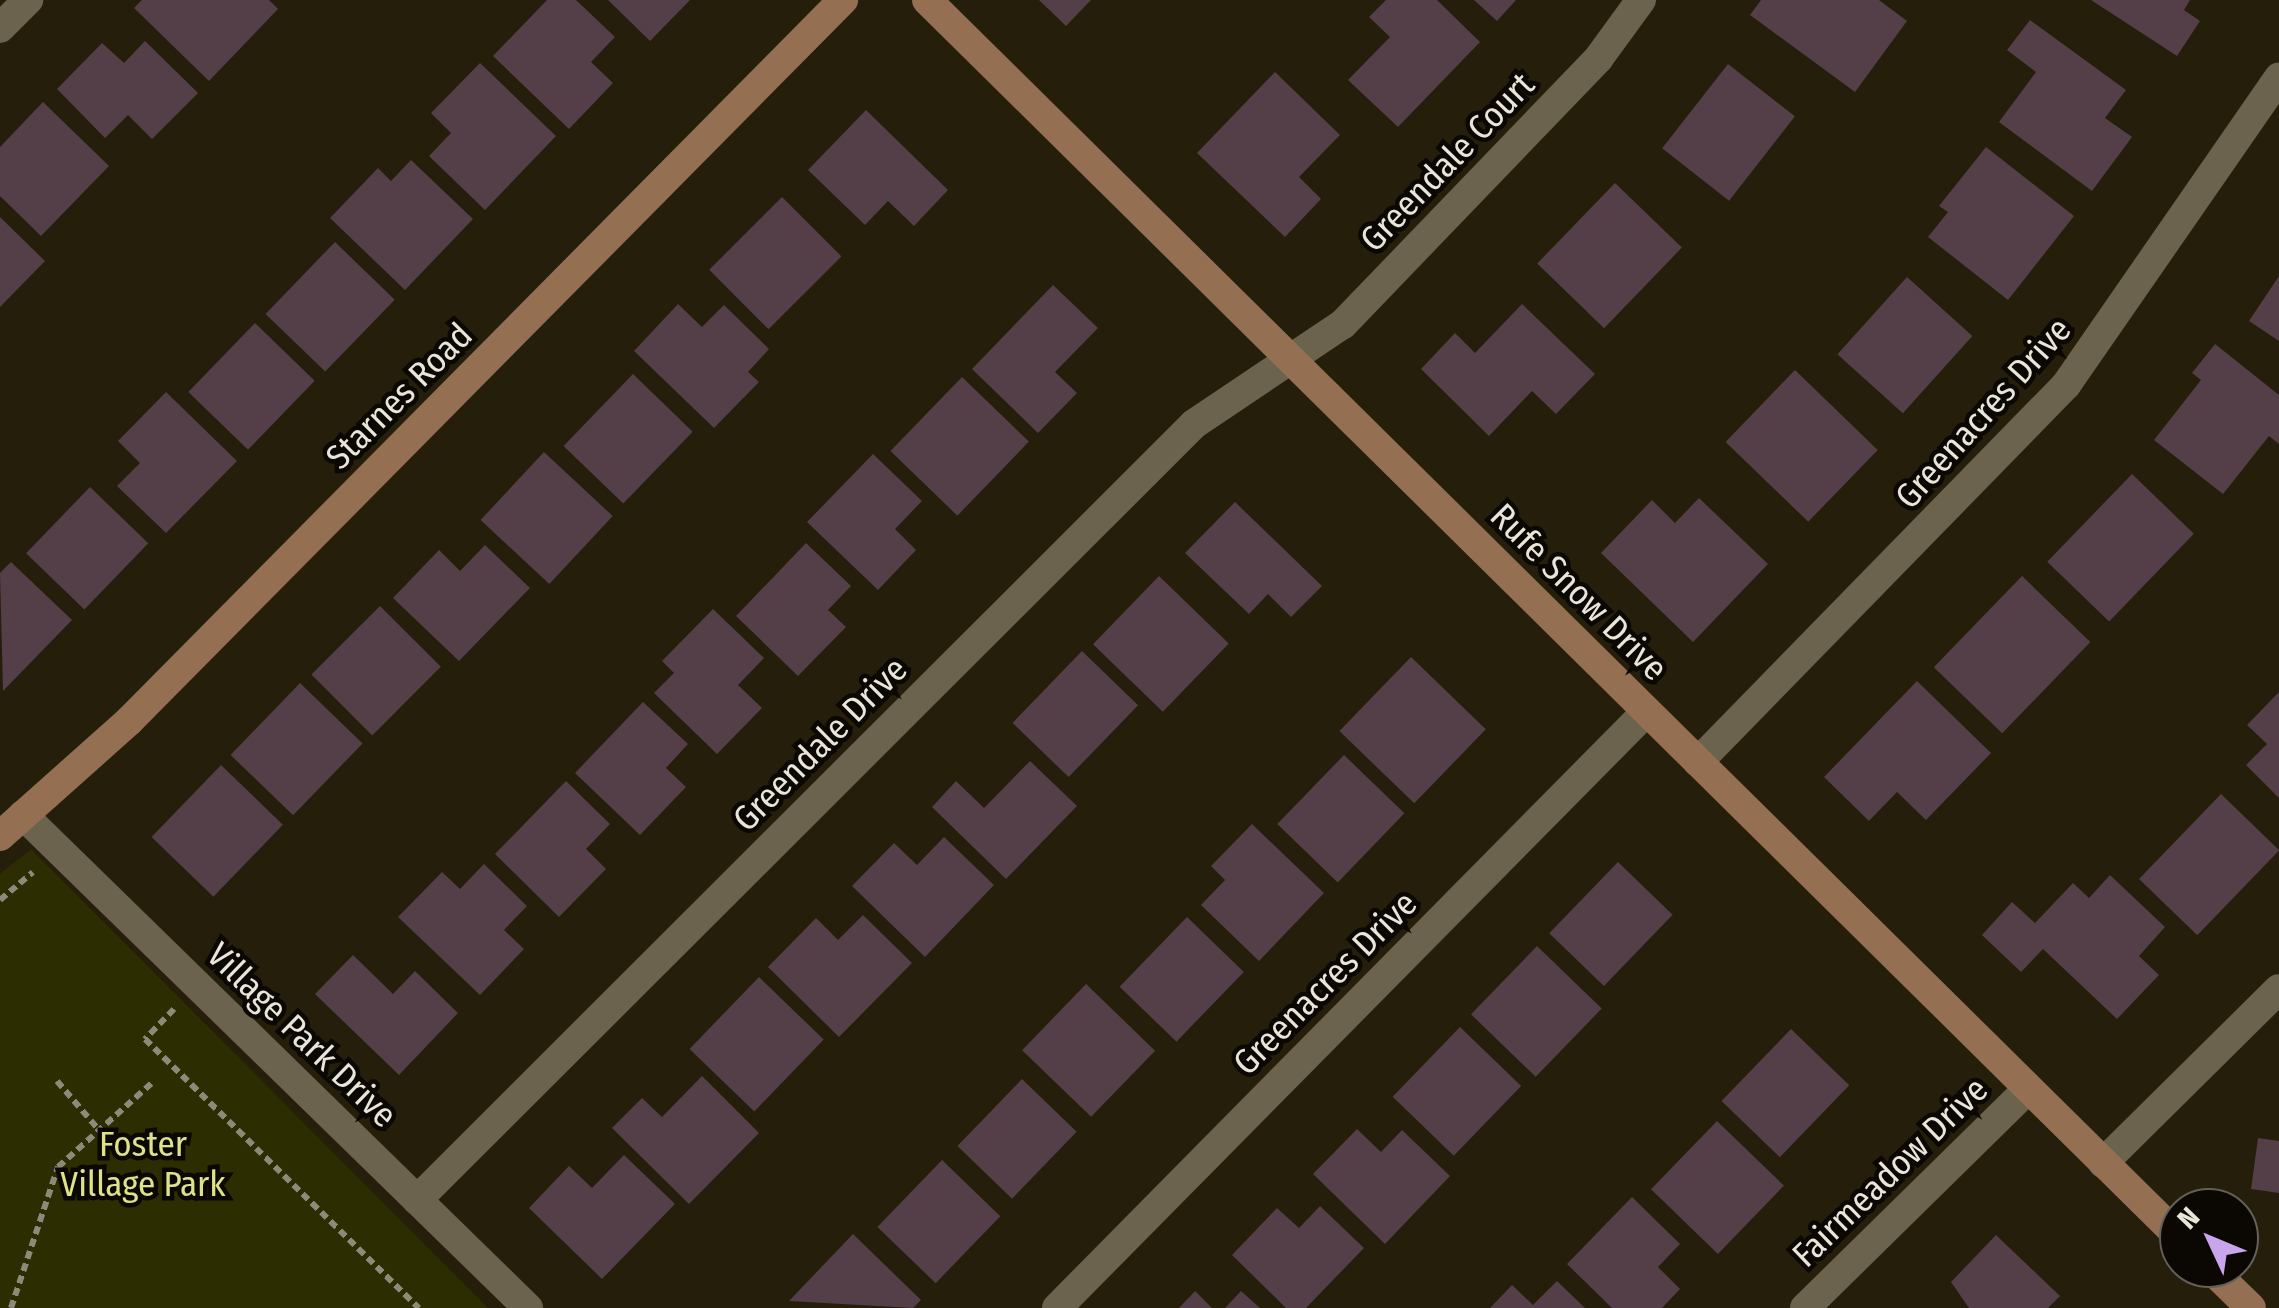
<!DOCTYPE html>
<style>
body{margin:0}
#map{position:relative;width:2279px;height:1308px;overflow:hidden;background:#251e0a;font-family:"Fira Sans Condensed",sans-serif}
div>[style]{position:absolute}
.green>*{inset:0;background:#2d2d02}
.building>*{inset:0;background:#543e48;transform-origin:0 0}
.path>*{height:6px;margin-top:-3px;transform-origin:0;background:repeating-linear-gradient(90deg,#8f8979 0 8px,transparent 0 13px)}
.street>*{height:30px;margin:-15px;padding:0 15px;transform-origin:15px;border-radius:15px;background:#6b634e}
.secondary>*{height:30px;margin:-15px;padding:0 15px;transform-origin:15px;border-radius:15px;background:#946f51}
span{translate:-50% -50%;white-space:nowrap;text-align:center;line-height:1.15;-webkit-text-stroke:9px #0b0803;paint-order:stroke}
.street-label{font-size:35px;color:#eae5d9}
.park-label{font-size:35px;color:#dfe288}
.north{position:absolute;left:2159px;top:1188px;width:100px;height:100px;box-sizing:border-box;background:#0b0803;border:2px solid #646059;border-radius:50%;rotate:314deg;font-size:28px;font-weight:700;line-height:40px;text-align:center;color:#eae5d9}
.north::after{content:'';display:block;margin:auto;width:35px;height:45px;background:#c9a5ee;clip-path:polygon(50% 0,100% 100%,50% 72%,0 100%)}
</style>
<div id="map">
<div class="green">
<i style="clip-path:polygon(31px 849px,488px 1308px,0 1308px,0 874px)"></i>
</div>
<div class="building">
<i style="clip-path:polygon(142px 0,269px 0,278px 9px,209px 81px,134px 8px)"></i>
<i style="clip-path:polygon(547px 0,576px 0,615px 37px,591px 62px,613px 83px,569px 129px,493px 56px)"></i>
<i style="clip-path:polygon(608px 0,690px 0,650px 41px)"></i>
<i style="clip-path:polygon(1039px 0,1091px 0,1066px 26px)"></i>
<i style="clip-path:polygon(1386px 0,1437px 0,1480px 42px,1398px 127px,1348px 80px,1390px 37px,1369px 17px)"></i>
<i style="clip-path:polygon(1474px 0,1516px 0,1497px 21px)"></i>
<i style="clip-path:polygon(1761px 0,1879px 0,1907px 21px,1855px 92px,1750px 15px)"></i>
<i style="clip-path:polygon(2091px 0,2190px 0,2184px 10px,2200px 21px,2177px 56px)"></i>
<i style="clip-path:polygon(2030px 20px,2126px 90px,2105px 118px,2132px 137px,2092px 191px,1999px 122px,2036px 72px,2007px 50px)"></i>
<i style="clip-path:polygon(145px 41px,198px 93px,152px 139px,128px 115px,105px 138px,57px 89px,102px 43px,124px 63px)"></i>
<i style="clip-path:polygon(480px 63px,556px 136px,485px 210px,429px 156px,451px 133px,431px 113px)"></i>
<i style="left:1728px;top:64px;width:85px;height:107px;rotate:38deg"></i>
<i style="clip-path:polygon(1275px 72px,1340px 135px,1299px 177px,1321px 199px,1285px 237px,1197px 153px)"></i>
<i style="clip-path:polygon(43px 102px,109px 166px,41px 236px,0 196px,0 147px)"></i>
<i style="clip-path:polygon(866px 110px,948px 190px,914px 226px,888px 201px,865px 225px,808px 170px)"></i>
<i style="clip-path:polygon(1986px 147px,2074px 216px,2008px 300px,1928px 237px,1948px 212px,1939px 206px)"></i>
<i style="clip-path:polygon(411px 160px,473px 219px,405px 290px,330px 218px,378px 168px,391px 181px)"></i>
<i style="left:1615px;top:183px;width:93px;height:112px;rotate:44deg"></i>
<i style="left:782px;top:197px;width:84px;height:103px;rotate:45deg"></i>
<i style="clip-path:polygon(0 217px,45px 261px,0 307px)"></i>
<i style="left:335px;top:242px;width:83px;height:100px;rotate:44deg"></i>
<i style="clip-path:polygon(2279px 276px,2279px 341px,2249px 321px)"></i>
<i style="left:1907px;top:277px;width:88px;height:104px;rotate:42deg"></i>
<i style="clip-path:polygon(1053px 285px,1098px 328px,1055px 372px,1077px 393px,1038px 433px,972px 369px)"></i>
<i style="clip-path:polygon(678px 304px,702px 327px,724px 305px,769px 349px,748px 372px,759px 382px,714px 428px,634px 351px)"></i>
<i style="clip-path:polygon(1522px 304px,1595px 374px,1556px 414px,1532px 391px,1489px 436px,1421px 369px,1455px 333px,1475px 353px)"></i>
<i style="left:255px;top:323px;width:83px;height:96px;rotate:44deg"></i>
<i style="clip-path:polygon(2215px 344px,2279px 395px,2279px 444px,2269px 436px,2223px 494px,2154px 440px,2201px 380px,2192px 373px)"></i>
<i style="left:1795px;top:370px;width:115px;height:100px;rotate:44deg"></i>
<i style="left:633px;top:374px;width:83px;height:100px;rotate:44deg"></i>
<i style="left:962px;top:377px;width:93px;height:103px;rotate:44deg"></i>
<i style="clip-path:polygon(166px 392px,237px 461px,166px 533px,117px 486px,140px 463px,118px 441px)"></i>
<i style="left:544px;top:452px;width:94px;height:93px;rotate:43deg"></i>
<i style="clip-path:polygon(873px 454px,922px 501px,895px 529px,916px 550px,878px 590px,807px 522px)"></i>
<i style="left:2132px;top:474px;width:86px;height:122px;rotate:44deg"></i>
<i style="left:90px;top:487px;width:81px;height:92px;rotate:44deg"></i>
<i style="clip-path:polygon(1699px 498px,1768px 564px,1693px 642px,1601px 553px,1652px 500px,1675px 523px)"></i>
<i style="clip-path:polygon(1235px 502px,1322px 586px,1291px 617px,1268px 594px,1249px 614px,1185px 553px)"></i>
<i style="clip-path:polygon(806px 543px,851px 586px,828px 610px,846px 627px,798px 676px,736px 616px)"></i>
<i style="clip-path:polygon(485px 545px,530px 588px,459px 661px,393px 598px,439px 550px,460px 571px)"></i>
<i style="clip-path:polygon(11px 562px,72px 620px,3px 691px,0 573px)"></i>
<i style="left:1159px;top:576px;width:97px;height:95px;rotate:44deg"></i>
<i style="left:2022px;top:576px;width:95px;height:127px;rotate:44deg"></i>
<i style="left:380px;top:606px;width:86px;height:97px;rotate:45deg"></i>
<i style="clip-path:polygon(713px 609px,764px 658px,738px 685px,762px 708px,717px 754px,654px 693px,674px 673px,662px 661px)"></i>
<i style="left:1082px;top:651px;width:78px;height:100px;rotate:44deg"></i>
<i style="left:1411px;top:657px;width:104px;height:103px;rotate:44deg"></i>
<i style="clip-path:polygon(1917px 681px,1991px 753px,1926px 820px,1897px 792px,1869px 821px,1824px 777px)"></i>
<i style="left:300px;top:683px;width:87px;height:100px;rotate:44deg"></i>
<i style="clip-path:polygon(2279px 692px,2279px 798px,2246px 765px,2267px 744px,2247px 725px)"></i>
<i style="clip-path:polygon(643px 702px,688px 744px,666px 768px,686px 787px,640px 835px,575px 773px)"></i>
<i style="left:1344px;top:755px;width:84px;height:96px;rotate:44deg"></i>
<i style="clip-path:polygon(1030px 761px,1077px 806px,1006px 879px,932px 807px,956px 781px,984px 808px)"></i>
<i style="left:221px;top:765px;width:86px;height:100px;rotate:44deg"></i>
<i style="clip-path:polygon(566px 781px,610px 824px,586px 849px,606px 869px,559px 917px,495px 854px)"></i>
<i style="left:2221px;top:794px;width:81px;height:118px;rotate:44deg"></i>
<i style="clip-path:polygon(1252px 824px,1324px 893px,1259px 961px,1201px 905px,1225px 880px,1211px 866px)"></i>
<i style="clip-path:polygon(944px 837px,994px 885px,925px 957px,852px 886px,894px 843px,917px 865px)"></i>
<i style="left:1618px;top:862px;width:76px;height:99px;rotate:44deg"></i>
<i style="clip-path:polygon(484px 864px,527px 906px,504px 930px,524px 949px,480px 995px,398px 917px,442px 872px,460px 889px)"></i>
<i style="clip-path:polygon(2110px 875px,2165px 927px,2139px 956px,2159px 975px,2117px 1019px,2043px 949px,2021px 972px,1982px 935px,2012px 902px,2035px 923px,2073px 883px,2089px 898px)"></i>
<i style="clip-path:polygon(863px 915px,912px 963px,839px 1037px,768px 967px,816px 918px,838px 940px)"></i>
<i style="left:1187px;top:917px;width:79px;height:97px;rotate:44deg"></i>
<i style="left:1537px;top:946px;width:90px;height:95px;rotate:44deg"></i>
<i style="clip-path:polygon(353px 955px,393px 994px,415px 971px,458px 1013px,399px 1075px,315px 994px)"></i>
<i style="left:759px;top:977px;width:90px;height:100px;rotate:44deg"></i>
<i style="left:1086px;top:984px;width:96px;height:92px;rotate:44deg"></i>
<i style="left:1460px;top:1027px;width:85px;height:97px;rotate:44deg"></i>
<i style="left:1791px;top:1029px;width:81px;height:100px;rotate:44deg"></i>
<i style="clip-path:polygon(702px 1076px,759px 1133px,689px 1204px,612px 1128px,642px 1098px,662px 1117px)"></i>
<i style="left:1022px;top:1079px;width:76px;height:93px;rotate:44deg"></i>
<i style="left:1717px;top:1121px;width:93px;height:95px;rotate:44deg"></i>
<i style="clip-path:polygon(1357px 1129px,1381px 1152px,1402px 1130px,1450px 1176px,1385px 1244px,1313px 1174px)"></i>
<i style="clip-path:polygon(2258px 1138px,2279px 1141px,2279px 1193px,2251px 1189px)"></i>
<i style="clip-path:polygon(624px 1155px,675px 1204px,602px 1279px,529px 1208px,569px 1166px,592px 1188px)"></i>
<i style="left:942px;top:1160px;width:81px;height:93px;rotate:44deg"></i>
<i style="clip-path:polygon(1632px 1197px,1680px 1244px,1658px 1267px,1680px 1289px,1662px 1308px,1612px 1308px,1567px 1264px)"></i>
<i style="clip-path:polygon(1320px 1206px,1364px 1248px,1306px 1308px,1286px 1308px,1232px 1255px,1277px 1208px,1299px 1228px)"></i>
<i style="clip-path:polygon(853px 1234px,921px 1300px,913px 1308px,789px 1301px)"></i>
<i style="clip-path:polygon(1996px 1235px,2060px 1296px,2048px 1308px,1969px 1308px,1951px 1282px)"></i>
<i style="clip-path:polygon(1557px 1281px,1585px 1308px,1490px 1308px,1512px 1285px,1533px 1305px)"></i>
<i style="clip-path:polygon(1195px 1291px,1212px 1308px,1179px 1308px)"></i>
<i style="clip-path:polygon(1241px 1291px,1260px 1308px,1225px 1308px)"></i>
</div>
<div class="path">
<i style="left:0;top:900px;width:43px;rotate:-40.3deg"></i>
<i style="left:174px;top:1009px;width:42px;rotate:134deg"></i>
<i style="left:145px;top:1039px;width:384px;rotate:44.5deg"></i>
<i style="left:57px;top:1081px;width:65px;rotate:49.4deg"></i>
<i style="left:11px;top:1308px;width:149px;rotate:-71.6deg"></i>
<i style="left:58px;top:1167px;width:127px;rotate:-41.8deg"></i>
</div>
<div class="street">
<i style="left:0;top:28px;width:40px;rotate:-45deg"></i>
<i style="left:1698px;top:762px;width:527px;rotate:-45.69deg"></i>
<i style="left:2066px;top:385px;width:374px;rotate:-55.3deg"></i>
<i style="left:23px;top:815px;width:706px;rotate:44.31deg"></i>
<i style="left:2103px;top:1163px;width:247px;rotate:-44.7deg"></i>
<i style="left:417px;top:1200px;width:1098px;rotate:-44.96deg"></i>
<i style="left:1194px;top:424px;width:179px;rotate:-33.9deg"></i>
<i style="left:1343px;top:324px;width:368px;rotate:-46.1deg"></i>
<i style="left:1598px;top:59px;width:73px;rotate:-53.9deg"></i>
<i style="left:1057px;top:1308px;width:838px;rotate:-45.34deg"></i>
<i style="left:1805px;top:1308px;width:313px;rotate:-44.5deg"></i>
</div>
<div class="secondary">
<i style="left:927px;top:0;width:1760px;rotate:44.65deg"></i>
<i style="left:0;top:836px;width:173px;rotate:-41.7deg"></i>
<i style="left:129px;top:721px;width:1015px;rotate:-45.28deg"></i>
<i style="left:2210px;top:1268px;width:57px;rotate:44.3deg"></i>
</div>
<div class="street-label">
<span style="left:1447px;top:162px;rotate:-46deg">Greendale Court</span>
<span style="left:399px;top:396px;rotate:-45deg">Starnes Road</span>
<span style="left:1983px;top:413px;rotate:-48deg">Greenacres Drive</span>
<span style="left:1579px;top:592px;rotate:45deg">Rufe Snow Drive</span>
<span style="left:820px;top:744px;rotate:-45deg">Greendale Drive</span>
<span style="left:1325px;top:983px;rotate:-45deg">Greenacres Drive</span>
<span style="left:302px;top:1035px;rotate:44deg">Village Park Drive</span>
<span style="left:1890px;top:1172px;rotate:-44deg">Fairmeadow Drive</span>
</div>
<div class="park-label">
<span style="left:143px;top:1164px">Foster<br>Village Park</span>
</div>
<div class="north">N</div>
</div>
